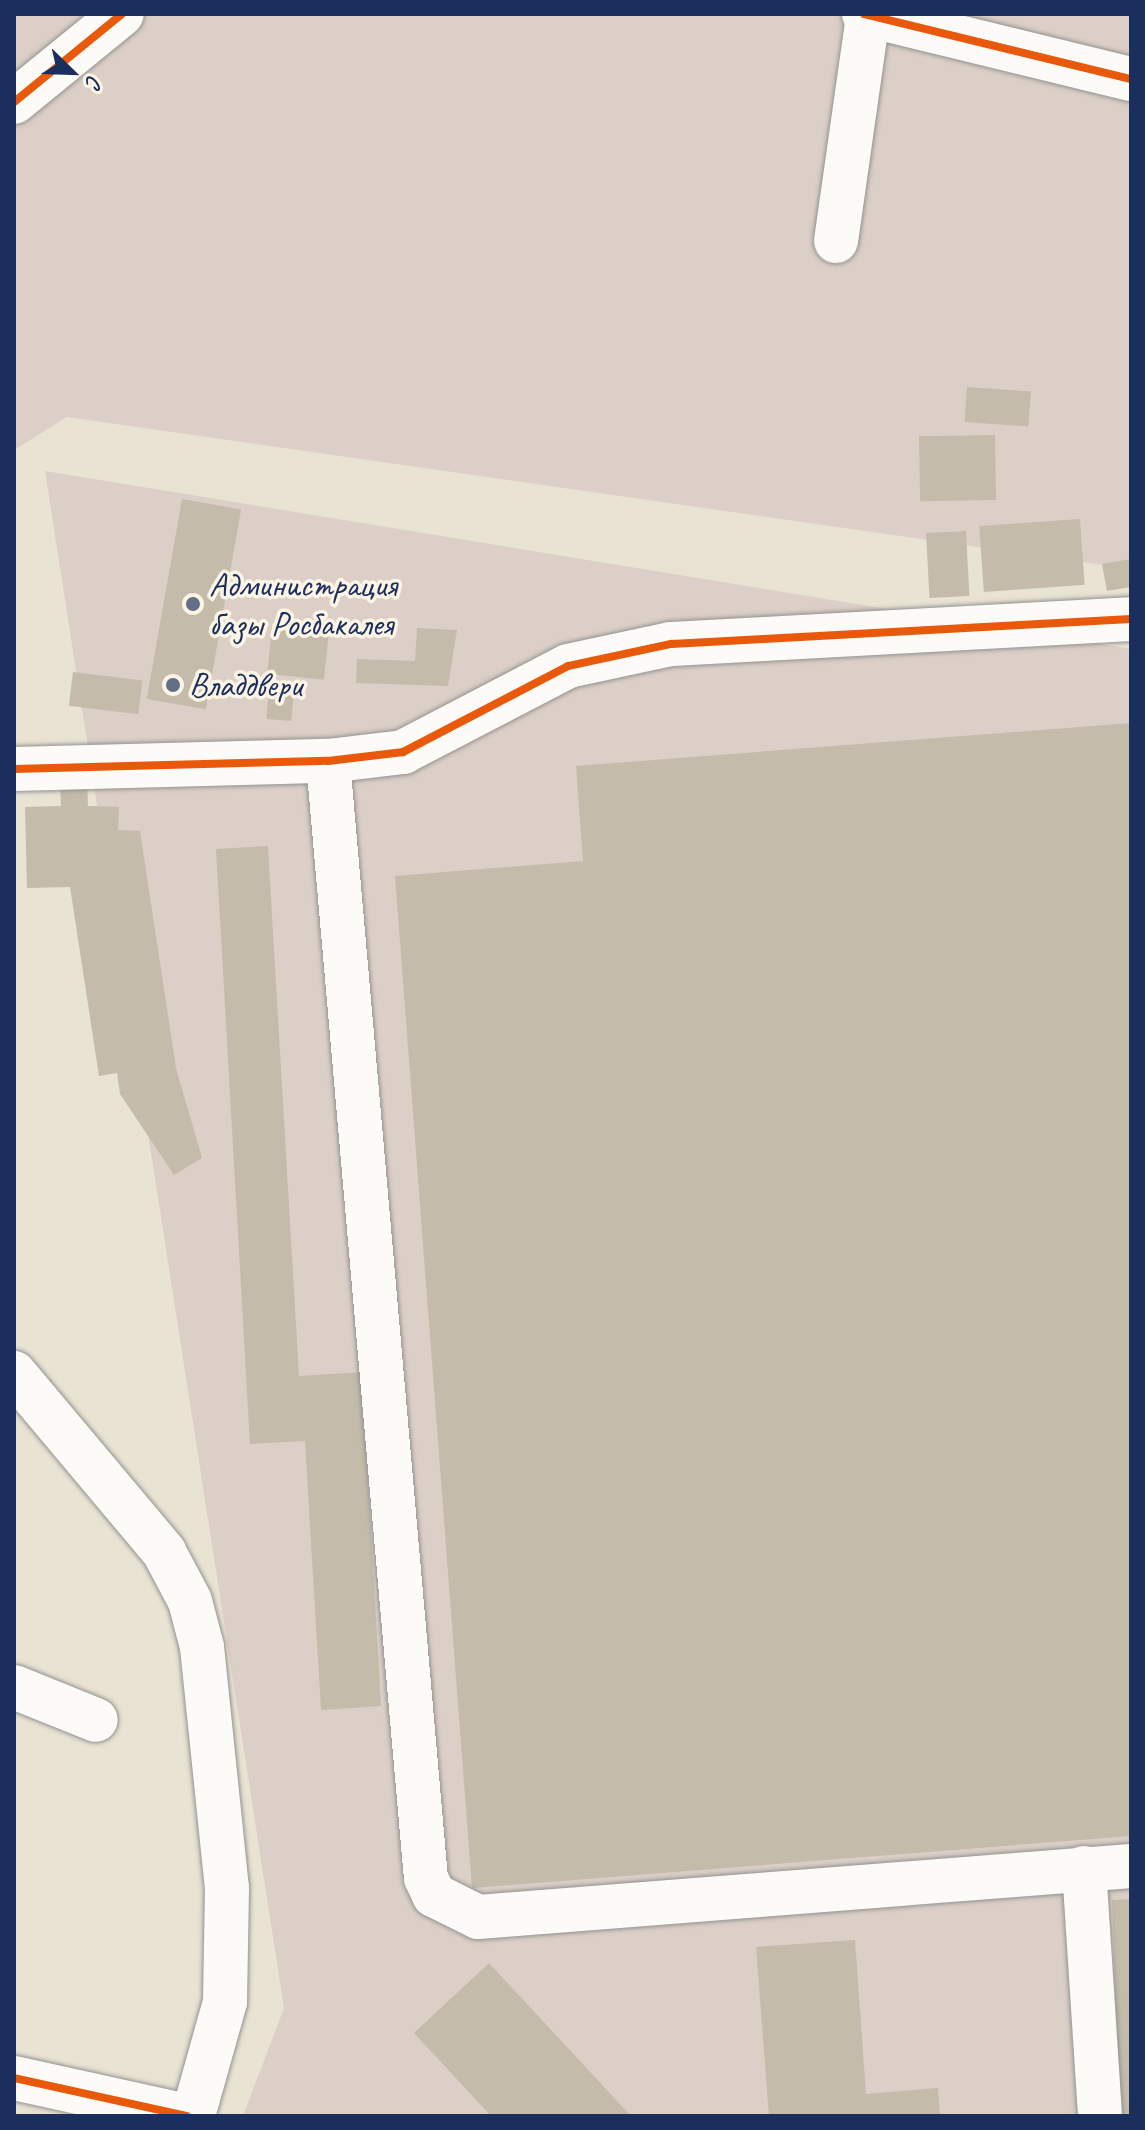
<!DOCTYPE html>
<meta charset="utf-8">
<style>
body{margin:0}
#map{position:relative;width:1145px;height:2130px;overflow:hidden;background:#e9e3d3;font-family:Caveat,sans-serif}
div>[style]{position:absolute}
.industrial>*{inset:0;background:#dccfc7}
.building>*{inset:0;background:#c4bbab;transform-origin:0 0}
.roads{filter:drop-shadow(0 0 2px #939392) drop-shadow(0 0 2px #939392)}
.minor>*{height:44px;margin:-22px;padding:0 22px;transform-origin:22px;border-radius:22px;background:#fcfbf8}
.cycleway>*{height:8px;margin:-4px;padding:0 4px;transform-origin:4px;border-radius:4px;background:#e8590c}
.dots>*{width:22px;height:22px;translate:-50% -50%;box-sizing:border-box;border:4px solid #fcf5e5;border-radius:50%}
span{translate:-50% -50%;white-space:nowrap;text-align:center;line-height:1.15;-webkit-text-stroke:7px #fcf5e5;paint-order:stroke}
.poi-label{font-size:34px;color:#1b2f5e}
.left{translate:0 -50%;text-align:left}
.frame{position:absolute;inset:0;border:16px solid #1b2f5e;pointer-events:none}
.north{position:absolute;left:32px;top:32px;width:80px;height:80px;-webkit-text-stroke:6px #fcf5e5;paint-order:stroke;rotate:113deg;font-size:22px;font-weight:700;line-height:32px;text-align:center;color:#1b2f5e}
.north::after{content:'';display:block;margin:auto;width:28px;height:36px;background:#1b2f5e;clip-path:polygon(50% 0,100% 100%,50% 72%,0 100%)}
</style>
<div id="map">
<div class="industrial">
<i style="clip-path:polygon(14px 14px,1131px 14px,1131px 569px,67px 417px,14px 450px)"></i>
<i style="clip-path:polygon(45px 471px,1131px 649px,1131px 2116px,243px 2116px,284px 2008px)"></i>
</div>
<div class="building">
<i style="left:967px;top:387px;width:64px;height:35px;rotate:4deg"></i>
<i style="left:995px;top:435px;width:65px;height:76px;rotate:89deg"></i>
<i style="left:182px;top:499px;width:60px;height:203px;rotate:10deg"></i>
<i style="left:1080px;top:519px;width:66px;height:101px;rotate:86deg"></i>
<i style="left:966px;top:531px;width:65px;height:40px;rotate:87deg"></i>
<i style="clip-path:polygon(1131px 559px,1131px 587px,1107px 591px,1102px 564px)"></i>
<i style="left:272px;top:628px;width:57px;height:46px;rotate:6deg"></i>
<i style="clip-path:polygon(417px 628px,457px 630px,448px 686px,356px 683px,357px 659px,415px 661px)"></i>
<i style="left:73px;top:672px;width:70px;height:34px;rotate:7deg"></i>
<i style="left:269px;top:689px;width:25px;height:30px;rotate:5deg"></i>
<i style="clip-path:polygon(1131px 723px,1131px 1836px,472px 1888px,395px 876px,583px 861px,576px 766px)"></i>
<i style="clip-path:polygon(87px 779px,88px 806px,119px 807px,118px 830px,140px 831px,176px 1068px,202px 1158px,174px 1175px,120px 1094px,117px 1073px,99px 1076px,70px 887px,27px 888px,25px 807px,61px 806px,60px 780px)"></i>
<i style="clip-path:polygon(268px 846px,299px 1376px,362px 1372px,381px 1706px,321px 1710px,305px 1441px,250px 1444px,216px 849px)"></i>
<i style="clip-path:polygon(1131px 1899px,1131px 2116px,1120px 2116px,1112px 1900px)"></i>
<i style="clip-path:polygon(855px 1940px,866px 2094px,938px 2088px,940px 2116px,769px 2116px,756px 1947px)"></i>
<i style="clip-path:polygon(489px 1963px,631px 2116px,491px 2116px,414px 2033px)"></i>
</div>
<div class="roads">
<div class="minor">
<i style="left:864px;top:14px;width:275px;rotate:13.7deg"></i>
<i style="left:14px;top:102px;width:139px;rotate:-39.2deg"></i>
<i style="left:836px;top:241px;width:228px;rotate:-81.9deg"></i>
<i style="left:328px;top:761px;width:1121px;rotate:84.99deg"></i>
<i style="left:426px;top:1878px;width:19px;rotate:65deg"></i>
<i style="left:434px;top:1895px;width:49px;rotate:26.6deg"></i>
<i style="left:478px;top:1917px;width:655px;rotate:-4.47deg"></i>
<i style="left:14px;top:769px;width:314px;rotate:-1.5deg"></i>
<i style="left:328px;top:761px;width:76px;rotate:-6.8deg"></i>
<i style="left:403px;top:752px;width:186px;rotate:-27.5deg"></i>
<i style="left:568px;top:666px;width:105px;rotate:-12.1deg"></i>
<i style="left:671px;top:644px;width:461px;rotate:-3.1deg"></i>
<i style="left:14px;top:1373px;width:234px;rotate:50deg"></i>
<i style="left:164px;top:1552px;width:55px;rotate:62deg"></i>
<i style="left:190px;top:1601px;width:48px;rotate:75.4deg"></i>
<i style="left:202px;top:1647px;width:242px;rotate:84.1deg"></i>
<i style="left:227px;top:1888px;width:114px;rotate:91deg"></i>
<i style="left:225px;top:2002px;width:118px;rotate:105.7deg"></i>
<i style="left:14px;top:1687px;width:88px;rotate:21.9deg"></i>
<i style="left:1084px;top:1868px;width:249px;rotate:86.3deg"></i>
<i style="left:14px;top:2078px;width:177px;rotate:12.4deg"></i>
</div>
</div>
<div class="cycleway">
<i style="left:864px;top:14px;width:275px;rotate:13.7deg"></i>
<i style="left:14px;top:102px;width:139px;rotate:-39.2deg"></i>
<i style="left:14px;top:769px;width:314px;rotate:-1.5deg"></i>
<i style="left:328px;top:761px;width:76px;rotate:-6.8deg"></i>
<i style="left:403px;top:752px;width:186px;rotate:-27.5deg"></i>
<i style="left:568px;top:666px;width:105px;rotate:-12.1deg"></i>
<i style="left:671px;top:644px;width:461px;rotate:-3.1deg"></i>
<i style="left:14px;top:2078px;width:177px;rotate:12.4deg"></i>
</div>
<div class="dots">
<i style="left:193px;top:604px;background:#636e87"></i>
<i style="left:173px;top:685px;background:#636e87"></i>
</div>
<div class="poi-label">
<span class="left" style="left:209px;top:604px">Администрация<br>базы Росбакалея</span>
<span class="left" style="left:189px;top:685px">Владдвери</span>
</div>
<div class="frame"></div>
<div class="north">С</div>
</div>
